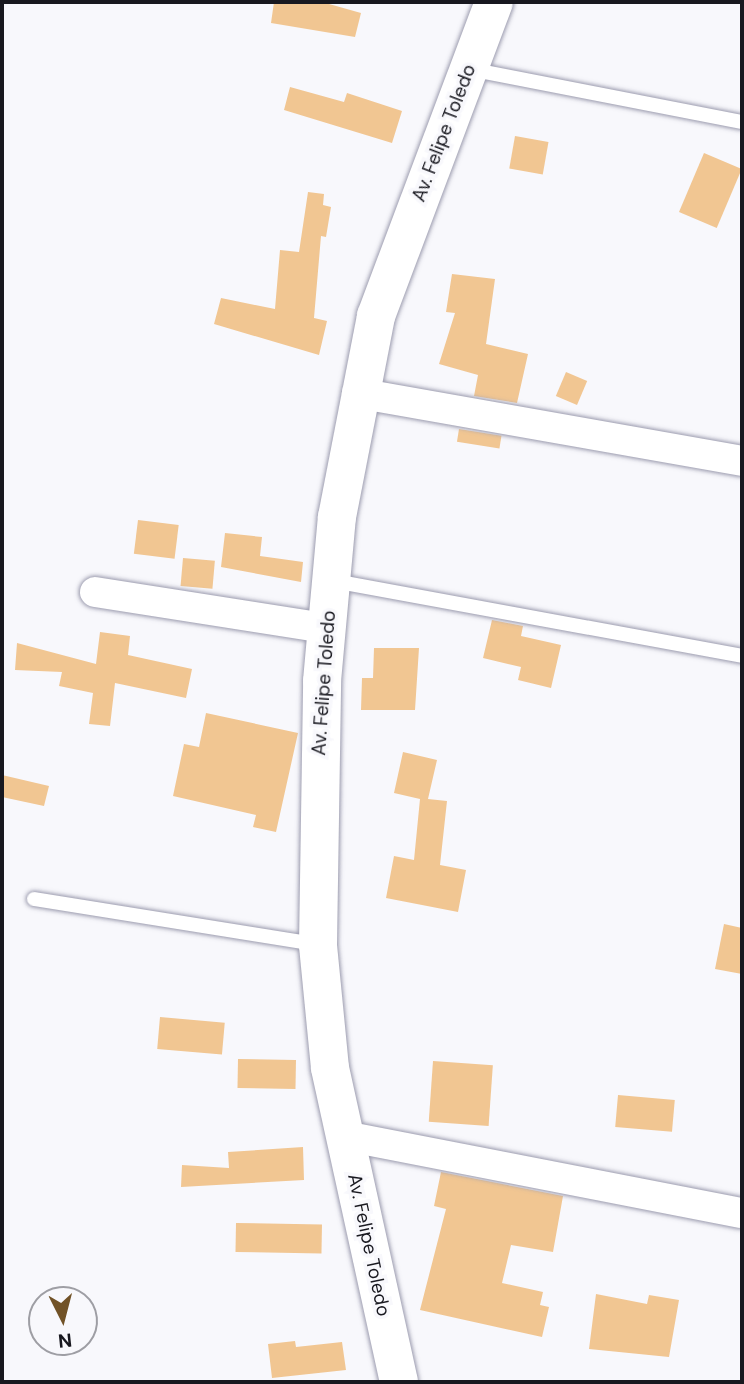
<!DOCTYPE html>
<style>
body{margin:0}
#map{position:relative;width:744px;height:1384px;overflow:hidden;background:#f8f8fc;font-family:"DM Sans",sans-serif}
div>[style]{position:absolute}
.building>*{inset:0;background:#f1c692;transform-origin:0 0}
.roads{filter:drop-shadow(0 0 2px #9c9caf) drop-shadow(0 0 2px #9c9caf)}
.lane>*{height:14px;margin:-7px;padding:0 7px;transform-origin:7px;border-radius:7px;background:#fff}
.street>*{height:30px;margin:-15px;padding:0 15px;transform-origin:15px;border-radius:15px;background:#fff}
.secondary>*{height:38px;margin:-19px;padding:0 19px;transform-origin:19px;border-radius:19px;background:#fff}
span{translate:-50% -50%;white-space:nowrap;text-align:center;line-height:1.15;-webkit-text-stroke:7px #f8f8fc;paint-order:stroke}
.street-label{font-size:19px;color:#18181f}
.frame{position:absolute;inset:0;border:4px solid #18181f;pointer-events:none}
.north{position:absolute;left:28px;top:1286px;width:70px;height:70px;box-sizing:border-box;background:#f8f8fc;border:2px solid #9e9ea4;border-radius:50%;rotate:174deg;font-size:19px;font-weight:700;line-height:28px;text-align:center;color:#18181f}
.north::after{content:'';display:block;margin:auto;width:24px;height:32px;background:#715227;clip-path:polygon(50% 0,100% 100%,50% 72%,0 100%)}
</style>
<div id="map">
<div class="building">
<i style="clip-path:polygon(274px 2px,322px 2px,361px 13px,355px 37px,271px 23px)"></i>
<i style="clip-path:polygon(290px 87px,344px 102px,347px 93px,402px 111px,392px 143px,284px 110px)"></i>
<i style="left:515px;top:136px;width:34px;height:33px;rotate:10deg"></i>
<i style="left:704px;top:153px;width:41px;height:64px;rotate:23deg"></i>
<i style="clip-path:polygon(308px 192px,324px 194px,323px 205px,331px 207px,326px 237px,321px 236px,314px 318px,327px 321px,319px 355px,214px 324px,221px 298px,275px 309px,280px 250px,299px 252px)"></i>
<i style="clip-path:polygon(452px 274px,495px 279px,486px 344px,528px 354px,517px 403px,474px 396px,478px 375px,439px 364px,455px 313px,446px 312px)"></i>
<i style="left:566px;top:372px;width:23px;height:26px;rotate:23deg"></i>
<i style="left:459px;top:429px;width:43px;height:13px;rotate:9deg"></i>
<i style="left:138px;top:520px;width:41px;height:34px;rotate:7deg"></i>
<i style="clip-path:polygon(225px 533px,262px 537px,260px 556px,303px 562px,301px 582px,221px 567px)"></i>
<i style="left:183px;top:558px;width:32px;height:28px;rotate:5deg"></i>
<i style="clip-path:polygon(492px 620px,523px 626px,521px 636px,561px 645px,551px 688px,518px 680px,521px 667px,483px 658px)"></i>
<i style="clip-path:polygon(100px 632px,130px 636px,128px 655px,192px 669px,186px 698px,115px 683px,110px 726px,89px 724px,93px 693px,59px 686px,62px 672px,15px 670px,17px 643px,96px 664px)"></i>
<i style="clip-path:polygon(374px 648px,419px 648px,415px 710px,361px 710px,362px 678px,373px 678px)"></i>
<i style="clip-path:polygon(206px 713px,298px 733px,276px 832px,253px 827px,256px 815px,173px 796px,184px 744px,199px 747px)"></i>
<i style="clip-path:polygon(403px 752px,437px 760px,428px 799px,447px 801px,440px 865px,466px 870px,458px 912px,386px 898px,394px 856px,414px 860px,420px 799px,394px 793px)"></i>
<i style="clip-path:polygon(2px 775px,49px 786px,44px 806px,2px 797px)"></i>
<i style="clip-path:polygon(724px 924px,742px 928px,742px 974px,715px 969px)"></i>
<i style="left:160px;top:1017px;width:65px;height:32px;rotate:5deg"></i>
<i style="left:238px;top:1059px;width:58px;height:29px;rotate:1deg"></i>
<i style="left:433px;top:1061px;width:60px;height:61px;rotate:4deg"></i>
<i style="left:618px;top:1095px;width:57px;height:32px;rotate:5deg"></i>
<i style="clip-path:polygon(303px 1147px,304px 1180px,181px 1187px,182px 1165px,229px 1168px,228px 1152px)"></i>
<i style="clip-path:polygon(441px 1172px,563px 1196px,553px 1252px,511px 1245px,502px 1283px,543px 1292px,540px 1305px,549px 1307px,542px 1337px,420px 1310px,446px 1209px,434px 1206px)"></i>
<i style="left:236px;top:1223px;width:86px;height:29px;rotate:1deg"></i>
<i style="clip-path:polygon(596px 1294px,647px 1304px,649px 1295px,679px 1300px,669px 1357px,589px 1349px)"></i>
<i style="clip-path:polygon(295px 1341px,296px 1347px,342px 1342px,346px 1370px,272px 1378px,268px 1344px)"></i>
</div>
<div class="roads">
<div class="lane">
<i style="left:469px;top:69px;width:278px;rotate:11deg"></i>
<i style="left:334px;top:581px;width:415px;rotate:10.4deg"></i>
<i style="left:34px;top:899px;width:286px;rotate:9.1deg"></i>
</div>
<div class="street">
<i style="left:357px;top:393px;width:391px;rotate:10deg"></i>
<i style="left:95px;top:592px;width:234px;rotate:8.9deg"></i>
<i style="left:345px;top:1136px;width:404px;rotate:11deg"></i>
</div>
<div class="secondary">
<i style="left:399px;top:1382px;width:321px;rotate:-102.4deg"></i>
<i style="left:330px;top:1068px;width:124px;rotate:-95.6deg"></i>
<i style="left:318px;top:945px;width:264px;rotate:-89.1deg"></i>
<i style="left:322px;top:681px;width:165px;rotate:-84.8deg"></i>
<i style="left:337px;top:517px;width:205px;rotate:-79deg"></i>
<i style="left:376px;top:316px;width:335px;rotate:-69.4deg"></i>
</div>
</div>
<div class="street-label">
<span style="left:444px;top:133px;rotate:-69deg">Av. Felipe Toledo</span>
<span style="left:324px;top:683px;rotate:-86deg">Av. Felipe Toledo</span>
<span style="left:369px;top:1245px;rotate:78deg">Av. Felipe Toledo</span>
</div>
<div class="frame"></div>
<div class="north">N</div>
</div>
